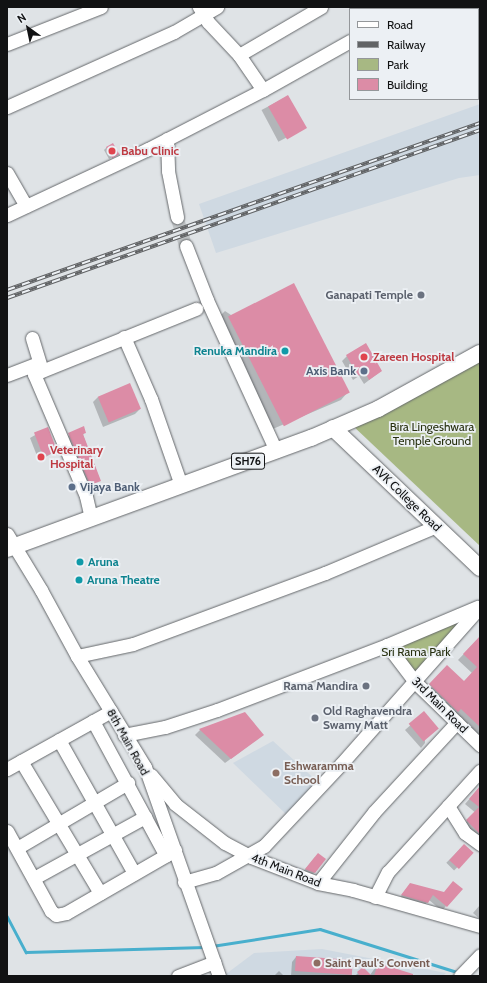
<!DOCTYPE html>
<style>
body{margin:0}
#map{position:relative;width:487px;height:983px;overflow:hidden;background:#dfe3e6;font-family:Cabin,sans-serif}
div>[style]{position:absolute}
.built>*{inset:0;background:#cfd9e2}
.green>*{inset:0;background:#a7b883}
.shadow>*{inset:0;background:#0003;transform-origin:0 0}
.stream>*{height:2.5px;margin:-1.25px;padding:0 1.25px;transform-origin:1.25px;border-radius:1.25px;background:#48afcd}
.building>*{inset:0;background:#dc8ca6;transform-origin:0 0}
.minor-tunnel>*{height:13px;margin-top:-6.5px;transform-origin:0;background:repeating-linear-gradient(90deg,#c0c4c6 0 13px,transparent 0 19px)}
.roads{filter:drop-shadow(0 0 1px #65686b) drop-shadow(0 0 1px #65686b)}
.minor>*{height:13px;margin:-6.5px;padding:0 6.5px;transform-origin:6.5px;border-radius:6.5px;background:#fff}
.major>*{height:16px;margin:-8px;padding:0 8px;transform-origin:8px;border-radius:8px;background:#fff}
.rail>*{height:4px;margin-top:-2px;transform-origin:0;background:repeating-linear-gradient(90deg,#ecf0f4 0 8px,#616365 0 16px);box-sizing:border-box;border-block:1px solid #616365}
.dots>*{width:11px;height:11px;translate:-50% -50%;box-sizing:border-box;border:2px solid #ecf0f4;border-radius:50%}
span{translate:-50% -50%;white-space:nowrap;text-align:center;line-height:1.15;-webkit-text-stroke:3.5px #ecf0f4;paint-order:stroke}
.shield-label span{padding:1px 3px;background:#ecf0f4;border:1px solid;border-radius:3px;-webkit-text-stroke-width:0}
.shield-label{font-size:11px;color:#111213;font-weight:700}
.health-label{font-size:12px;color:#be3a42;font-weight:700}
.left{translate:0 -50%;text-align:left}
.worship-label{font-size:12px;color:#5b616d;font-weight:700}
.right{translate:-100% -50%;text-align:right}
.culture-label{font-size:12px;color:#0d838f;font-weight:700}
.service-label{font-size:12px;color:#4e5e75;font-weight:700}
.park-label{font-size:12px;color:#27300f}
.street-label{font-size:12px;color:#111213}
.education-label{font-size:12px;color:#785e54;font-weight:700}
.frame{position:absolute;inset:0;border:8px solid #111213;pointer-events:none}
.legend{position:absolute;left:349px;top:8px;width:130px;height:92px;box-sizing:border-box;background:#ecf0f4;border:1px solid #94979a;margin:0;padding:5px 7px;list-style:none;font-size:12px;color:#111213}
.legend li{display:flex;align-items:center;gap:8px;height:20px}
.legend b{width:20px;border:1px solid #94979a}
.north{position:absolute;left:8px;top:8px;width:40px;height:40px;-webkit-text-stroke:3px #ecf0f4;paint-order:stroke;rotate:327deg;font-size:11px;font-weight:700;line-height:16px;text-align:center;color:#111213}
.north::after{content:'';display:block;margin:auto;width:14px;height:18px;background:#111213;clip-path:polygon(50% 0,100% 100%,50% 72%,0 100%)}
</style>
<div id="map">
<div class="built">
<i style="clip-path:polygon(480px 104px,480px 175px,459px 178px,216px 253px,199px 204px)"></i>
<i style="clip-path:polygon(273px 741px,319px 783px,290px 818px,233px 763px)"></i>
<i style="clip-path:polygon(322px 949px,446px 973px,443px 976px,227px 976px,226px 974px,254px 953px)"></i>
</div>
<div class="green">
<i style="clip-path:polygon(480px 352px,480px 546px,351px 424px)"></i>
<i style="clip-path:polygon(473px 611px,416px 676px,391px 646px)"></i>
</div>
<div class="shadow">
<i style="left:288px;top:96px;width:36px;height:30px;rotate:62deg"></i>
<i style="clip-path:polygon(107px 147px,118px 154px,109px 159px,104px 150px)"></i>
<i style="clip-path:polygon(225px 311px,347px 393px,341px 400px,268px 431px,219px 317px)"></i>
<i style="clip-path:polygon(347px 356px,381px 371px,364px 384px,359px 376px,353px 380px,342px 361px)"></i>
<i style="clip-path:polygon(98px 397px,140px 409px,135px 414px,103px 427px,93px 402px)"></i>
<i style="clip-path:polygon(47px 428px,56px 451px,39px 461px,30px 438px)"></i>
<i style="clip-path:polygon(85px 432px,83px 435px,100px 480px,88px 487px,66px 436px)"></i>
<i style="clip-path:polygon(480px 637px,480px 733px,478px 735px,424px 690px,447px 666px,464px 682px,472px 673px,458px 660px)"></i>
<i style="clip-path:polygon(245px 713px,263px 735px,225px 763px,195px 735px,200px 730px)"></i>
<i style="clip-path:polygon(424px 713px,425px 743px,421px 748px,405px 730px)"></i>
<i style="clip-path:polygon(480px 787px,480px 810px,477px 814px,465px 804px)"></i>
<i style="clip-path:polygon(471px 817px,480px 825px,480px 841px,463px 825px)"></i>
<i style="left:464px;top:845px;width:11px;height:25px;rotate:45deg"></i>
<i style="clip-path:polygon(315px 857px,314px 873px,311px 876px,303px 872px)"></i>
<i style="clip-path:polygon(410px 884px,444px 893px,446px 906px,442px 911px,429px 900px,423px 907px,398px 900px)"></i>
<i style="clip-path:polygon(480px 905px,480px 919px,473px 913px)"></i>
<i style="clip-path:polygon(296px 957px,351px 975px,291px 976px,292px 962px)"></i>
<i style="clip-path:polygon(378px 964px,416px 976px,355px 976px,363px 968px,370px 975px)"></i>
<i style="clip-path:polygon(279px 971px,284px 976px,274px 976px)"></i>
</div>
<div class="stream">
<i style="left:7px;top:916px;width:41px;rotate:62.2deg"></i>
<i style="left:26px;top:952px;width:179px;rotate:-1.6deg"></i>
<i style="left:212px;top:946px;width:109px;rotate:-8.9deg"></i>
<i style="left:320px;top:929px;width:144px;rotate:17.4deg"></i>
</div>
<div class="building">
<i style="left:288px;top:95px;width:38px;height:23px;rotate:60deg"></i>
<i style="left:113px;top:143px;width:13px;height:8px;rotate:61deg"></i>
<i style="left:294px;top:283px;width:123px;height:74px;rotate:63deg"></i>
<i style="clip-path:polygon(366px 343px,382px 371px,369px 380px,365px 372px,358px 376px,346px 355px)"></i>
<i style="left:130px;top:383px;width:28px;height:35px;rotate:67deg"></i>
<i style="clip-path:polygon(84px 426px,86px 433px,83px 434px,101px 481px,90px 485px,68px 433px)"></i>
<i style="left:48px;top:427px;width:26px;height:15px;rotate:69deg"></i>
<i style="clip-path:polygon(480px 636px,480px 727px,461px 709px,458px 712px,429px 684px,447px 665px,464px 681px,477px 667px,463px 654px)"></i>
<i style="left:424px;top:711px;width:23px;height:20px;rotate:50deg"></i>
<i style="clip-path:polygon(245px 712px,264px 735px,231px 759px,199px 729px)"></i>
<i style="clip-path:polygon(480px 786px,480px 834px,466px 820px,479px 807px,469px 799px)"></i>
<i style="left:464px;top:844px;width:13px;height:22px;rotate:42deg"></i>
<i style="clip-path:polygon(318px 853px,326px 859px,315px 873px,307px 870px,305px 869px)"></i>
<i style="clip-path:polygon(453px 881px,463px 889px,447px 907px,433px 895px,428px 903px,401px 895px,410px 883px,444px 892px)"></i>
<i style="left:296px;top:956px;width:57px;height:15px;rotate:4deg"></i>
<i style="clip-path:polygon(378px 963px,413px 974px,413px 976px,374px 976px)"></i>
<i style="clip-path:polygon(363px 967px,372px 976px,360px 976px,357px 972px)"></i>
</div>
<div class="minor-tunnel">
<i style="left:177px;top:217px;width:30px;rotate:73deg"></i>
</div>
<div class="roads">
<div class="minor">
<i style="left:199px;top:7px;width:17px;rotate:59deg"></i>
<i style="left:208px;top:22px;width:45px;rotate:46.8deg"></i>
<i style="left:239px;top:55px;width:42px;rotate:55.6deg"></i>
<i style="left:405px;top:9px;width:4px;rotate:-34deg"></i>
<i style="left:7px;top:44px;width:101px;rotate:-21.5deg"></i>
<i style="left:239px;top:55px;width:95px;rotate:-30.3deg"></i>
<i style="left:7px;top:107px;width:183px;rotate:-24.2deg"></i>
<i style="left:174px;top:32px;width:50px;rotate:-30.2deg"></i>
<i style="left:167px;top:139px;width:32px;rotate:88deg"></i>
<i style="left:168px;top:171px;width:47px;rotate:78.9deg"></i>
<i style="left:7px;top:173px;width:38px;rotate:60deg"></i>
<i style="left:7px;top:215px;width:156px;rotate:-25.1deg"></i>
<i style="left:148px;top:149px;width:129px;rotate:-27.2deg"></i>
<i style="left:263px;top:90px;width:100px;rotate:-29.4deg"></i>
<i style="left:186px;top:246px;width:58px;rotate:68.7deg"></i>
<i style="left:207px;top:300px;width:166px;rotate:65.4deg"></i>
<i style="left:124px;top:337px;width:68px;rotate:66.5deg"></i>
<i style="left:151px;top:399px;width:91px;rotate:70.8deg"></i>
<i style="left:32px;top:338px;width:34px;rotate:73deg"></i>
<i style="left:7px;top:375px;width:34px;rotate:-21deg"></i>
<i style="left:91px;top:518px;width:23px;rotate:-103deg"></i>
<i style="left:86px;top:496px;width:133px;rotate:-113.1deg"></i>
<i style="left:34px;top:374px;width:175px;rotate:-21.9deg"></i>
<i style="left:7px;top:534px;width:66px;rotate:58.7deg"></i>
<i style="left:41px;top:590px;width:75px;rotate:61.4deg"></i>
<i style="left:77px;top:656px;width:130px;rotate:58.5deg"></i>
<i style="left:145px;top:767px;width:222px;rotate:70.5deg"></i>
<i style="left:387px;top:645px;width:46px;rotate:52.9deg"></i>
<i style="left:415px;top:682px;width:91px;rotate:44.1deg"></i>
<i style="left:77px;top:656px;width:57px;rotate:-12.1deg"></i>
<i style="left:133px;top:644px;width:205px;rotate:-20.3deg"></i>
<i style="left:325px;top:573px;width:121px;rotate:-22.9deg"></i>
<i style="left:93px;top:721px;width:153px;rotate:61.6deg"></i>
<i style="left:124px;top:735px;width:42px;rotate:-11deg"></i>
<i style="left:165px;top:727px;width:55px;rotate:-18.1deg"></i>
<i style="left:217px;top:710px;width:182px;rotate:-20.9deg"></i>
<i style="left:387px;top:645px;width:98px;rotate:-22.9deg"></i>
<i style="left:59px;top:740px;width:153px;rotate:60.6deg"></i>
<i style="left:21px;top:761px;width:154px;rotate:59.1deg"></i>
<i style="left:7px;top:769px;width:119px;rotate:-29.1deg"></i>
<i style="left:151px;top:775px;width:38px;rotate:50deg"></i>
<i style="left:175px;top:804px;width:63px;rotate:38deg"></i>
<i style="left:225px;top:843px;width:30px;rotate:28deg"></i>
<i style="left:251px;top:857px;width:72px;rotate:21.2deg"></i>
<i style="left:318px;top:883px;width:36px;rotate:11deg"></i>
<i style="left:353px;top:890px;width:132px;rotate:15.8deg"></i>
<i style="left:448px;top:806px;width:32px;rotate:58deg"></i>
<i style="left:465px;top:833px;width:19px;rotate:36deg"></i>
<i style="left:7px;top:831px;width:91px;rotate:61.2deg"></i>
<i style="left:51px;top:911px;width:6px;rotate:39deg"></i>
<i style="left:56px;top:915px;width:10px;rotate:-11deg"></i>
<i style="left:66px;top:913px;width:126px;rotate:-30deg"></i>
<i style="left:17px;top:848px;width:129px;rotate:-30.4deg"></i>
<i style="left:34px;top:878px;width:127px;rotate:-28.8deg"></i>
<i style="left:184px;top:882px;width:33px;rotate:-16deg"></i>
<i style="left:216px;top:873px;width:55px;rotate:-29.4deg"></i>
<i style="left:264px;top:846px;width:112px;rotate:-46.8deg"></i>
<i style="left:341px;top:764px;width:210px;rotate:-48.5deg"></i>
<i style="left:318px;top:883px;width:90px;rotate:-51.7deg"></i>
<i style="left:374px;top:812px;width:122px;rotate:-47.3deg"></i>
<i style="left:375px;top:897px;width:28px;rotate:-63deg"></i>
<i style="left:388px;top:872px;width:137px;rotate:-47.7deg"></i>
<i style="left:178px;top:976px;width:39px;rotate:-21deg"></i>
<i style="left:460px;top:976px;width:29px;rotate:-46deg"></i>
</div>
<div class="major">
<i style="left:333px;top:428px;width:203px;rotate:43.6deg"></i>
<i style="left:7px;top:549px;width:324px;rotate:-20.1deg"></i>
<i style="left:311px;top:438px;width:73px;rotate:-23.4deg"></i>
<i style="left:378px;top:409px;width:116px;rotate:-28.8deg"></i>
</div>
</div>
<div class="rail">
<i style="left:7px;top:290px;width:502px;rotate:-19.45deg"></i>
<i style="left:7px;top:298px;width:502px;rotate:-19.55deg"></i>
</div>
<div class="dots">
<i style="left:112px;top:151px;background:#e0444e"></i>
<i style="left:421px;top:295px;background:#6b7280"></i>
<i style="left:285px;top:351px;background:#0f9aa8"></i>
<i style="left:364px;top:357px;background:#e0444e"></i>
<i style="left:364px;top:371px;background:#5c6f8a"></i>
<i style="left:41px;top:457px;background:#e0444e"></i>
<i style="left:72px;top:487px;background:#5c6f8a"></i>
<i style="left:80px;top:562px;background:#0f9aa8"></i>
<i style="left:79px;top:580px;background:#0f9aa8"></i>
<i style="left:366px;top:686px;background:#6b7280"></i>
<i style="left:315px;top:718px;background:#6b7280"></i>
<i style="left:276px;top:773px;background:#8d6e63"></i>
<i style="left:317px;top:963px;background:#8d6e63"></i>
</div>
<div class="shield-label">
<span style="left:248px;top:461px">SH76</span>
</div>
<div class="health-label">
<span class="left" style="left:121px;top:151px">Babu Clinic</span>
<span class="left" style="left:373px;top:357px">Zareen Hospital</span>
<span class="left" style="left:50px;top:457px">Veterinary<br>Hospital</span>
</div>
<div class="worship-label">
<span class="right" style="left:413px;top:295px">Ganapati Temple</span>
<span class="right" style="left:358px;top:686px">Rama Mandira</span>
<span class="left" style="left:323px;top:718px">Old Raghavendra<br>Swamy Matt</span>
</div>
<div class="culture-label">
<span class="right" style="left:277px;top:351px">Renuka Mandira</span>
<span class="left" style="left:88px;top:562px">Aruna</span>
<span class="left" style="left:87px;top:580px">Aruna Theatre</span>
</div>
<div class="service-label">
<span class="right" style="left:356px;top:371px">Axis Bank</span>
<span class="left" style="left:80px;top:487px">Vijaya Bank</span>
</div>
<div class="park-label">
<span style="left:432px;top:434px">Bira Lingeshwara<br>Temple Ground</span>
<span style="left:416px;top:652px">Sri Rama Park</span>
</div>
<div class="street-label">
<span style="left:407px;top:498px;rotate:44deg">AVK College Road</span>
<span style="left:440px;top:705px;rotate:45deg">3rd Main Road</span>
<span style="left:128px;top:742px;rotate:61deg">8th Main Road</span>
<span style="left:286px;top:870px;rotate:21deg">4th Main Road</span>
</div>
<div class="education-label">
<span class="left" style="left:284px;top:773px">Eshwaramma<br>School</span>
<span class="left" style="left:325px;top:963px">Saint Paul's Convent</span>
</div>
<div class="frame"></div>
<ul class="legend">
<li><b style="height:5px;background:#fff"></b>Road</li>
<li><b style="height:5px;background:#616365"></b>Railway</li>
<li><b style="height:11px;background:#a7b883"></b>Park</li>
<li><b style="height:11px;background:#dc8ca6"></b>Building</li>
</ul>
<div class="north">N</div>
</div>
